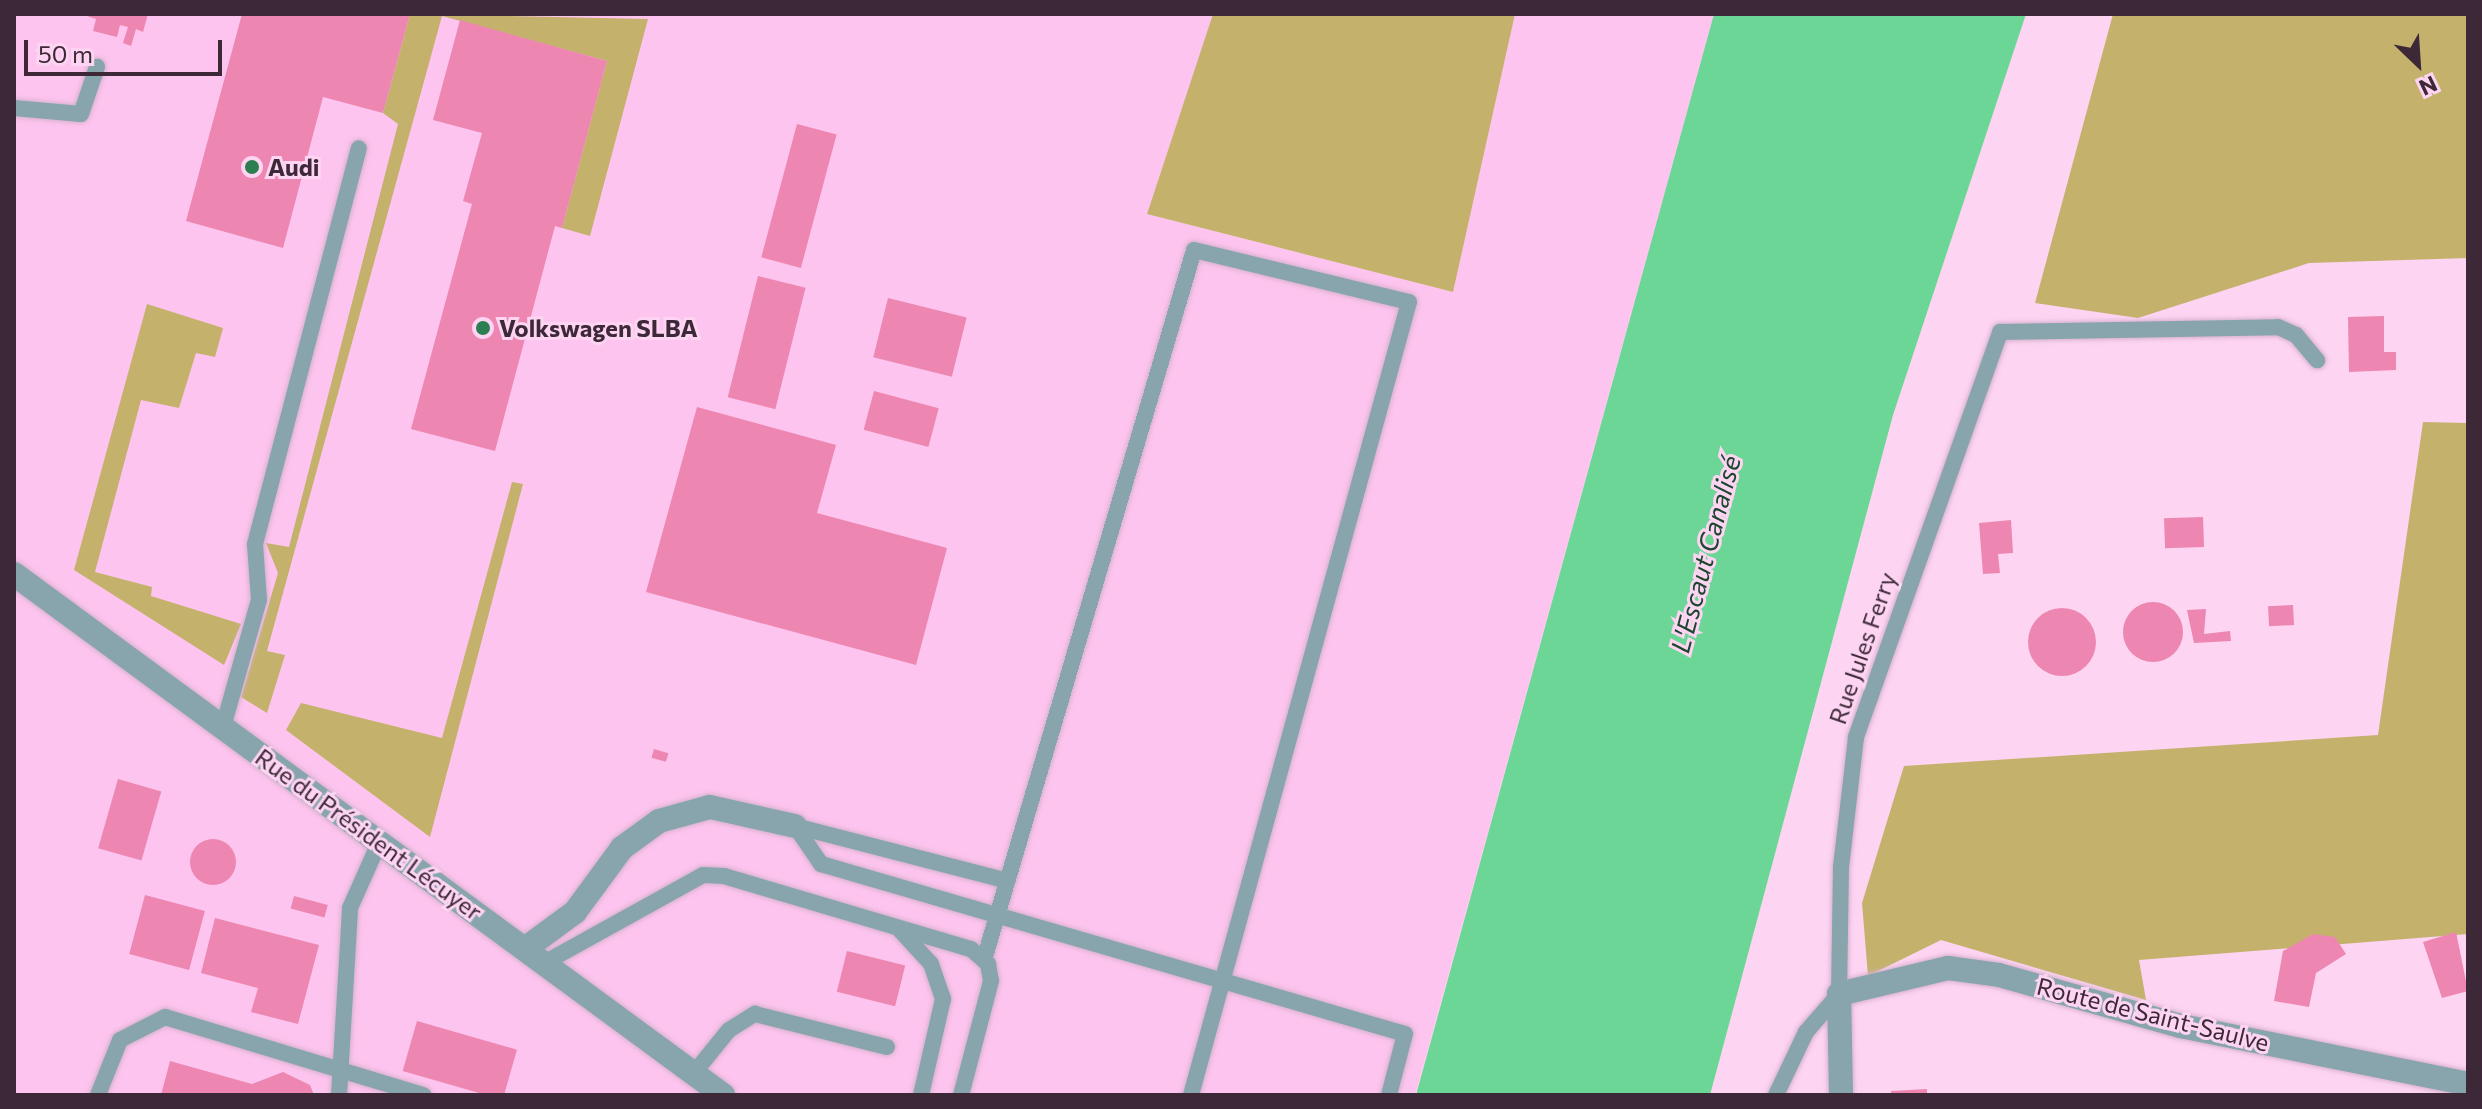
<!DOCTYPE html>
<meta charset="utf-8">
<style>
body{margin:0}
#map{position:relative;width:2482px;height:1109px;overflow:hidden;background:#fdd4f2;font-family:Commissioner,sans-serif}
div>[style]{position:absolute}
.built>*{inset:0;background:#fdc4ef}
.green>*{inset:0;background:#c4b26c}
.water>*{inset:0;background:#6cd696}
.building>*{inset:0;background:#ed86b0;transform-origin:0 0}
.round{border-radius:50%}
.roads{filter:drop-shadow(0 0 2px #d6b2cd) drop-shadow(0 0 2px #d6b2cd)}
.lane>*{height:16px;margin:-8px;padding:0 8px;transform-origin:8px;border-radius:8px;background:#88a5ad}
.street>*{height:24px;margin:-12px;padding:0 12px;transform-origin:12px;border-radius:12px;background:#88a5ad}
.dots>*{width:22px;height:22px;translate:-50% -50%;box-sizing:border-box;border:4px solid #fdd4f2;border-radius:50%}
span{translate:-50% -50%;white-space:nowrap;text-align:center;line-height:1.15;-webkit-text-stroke:6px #fdd4f2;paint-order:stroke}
.poi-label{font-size:24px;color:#3c2837;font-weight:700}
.left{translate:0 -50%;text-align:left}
.street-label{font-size:24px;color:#3c2837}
.water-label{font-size:26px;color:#1b472d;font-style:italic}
.frame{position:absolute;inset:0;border:16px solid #3c2837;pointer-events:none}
.north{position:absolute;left:2378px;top:24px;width:80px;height:80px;-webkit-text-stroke:6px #fdd4f2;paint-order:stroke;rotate:155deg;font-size:22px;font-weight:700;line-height:32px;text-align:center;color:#3c2837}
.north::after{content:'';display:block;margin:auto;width:28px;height:36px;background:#3c2837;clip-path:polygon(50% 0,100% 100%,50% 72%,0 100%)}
.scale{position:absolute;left:24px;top:40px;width:198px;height:36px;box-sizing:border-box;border:4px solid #3c2837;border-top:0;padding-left:10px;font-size:24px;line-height:28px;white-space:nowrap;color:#3c2837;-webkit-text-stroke:6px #fdd4f2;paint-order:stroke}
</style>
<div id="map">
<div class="built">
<i style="clip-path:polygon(14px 14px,1213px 14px,1147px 214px,1452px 292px,1515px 14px,1714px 14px,1415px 1095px,14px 1095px)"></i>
</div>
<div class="green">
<i style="clip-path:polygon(410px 14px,648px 19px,590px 236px,562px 228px,607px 61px,442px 16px,267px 651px,285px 655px,267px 713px,241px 697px,278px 573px,266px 543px,289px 547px,398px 124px,383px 113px)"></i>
<i style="clip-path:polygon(1213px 14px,1515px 14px,1453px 292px,1147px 214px)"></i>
<i style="clip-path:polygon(2113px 14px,2468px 14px,2468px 258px,2309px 263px,2138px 318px,2035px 303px)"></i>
<i style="clip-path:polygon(147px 304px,223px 328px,215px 357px,196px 353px,179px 408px,141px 400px,95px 572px,152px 587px,151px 596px,241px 624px,224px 665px,74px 570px)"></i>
<i style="clip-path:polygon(2423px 422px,2468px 423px,2468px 934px,2139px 960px,2146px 1000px,1941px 940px,1868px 976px,1862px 903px,1904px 766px,2378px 735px)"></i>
<i style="clip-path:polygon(512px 482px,523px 484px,430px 837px,286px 730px,301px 703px,442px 738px)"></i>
</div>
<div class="water">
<i style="clip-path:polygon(1714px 14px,2026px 14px,1893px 415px,1710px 1095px,1416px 1095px)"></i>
</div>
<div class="building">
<i style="clip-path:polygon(81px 14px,148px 14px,143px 32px,136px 29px,131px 46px,123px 43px,128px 27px,120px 25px,117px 37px,93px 31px,96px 19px)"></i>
<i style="clip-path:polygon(242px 14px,410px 14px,383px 113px,323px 97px,283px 248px,186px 221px)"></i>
<i style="clip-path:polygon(460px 20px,607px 61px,562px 228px,555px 226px,495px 451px,411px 429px,472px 204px,463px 201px,482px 133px,433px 120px)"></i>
<i style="left:797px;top:124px;width:41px;height:138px;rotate:15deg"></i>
<i style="left:758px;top:276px;width:49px;height:125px;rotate:14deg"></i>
<i style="left:888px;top:298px;width:81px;height:61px;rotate:14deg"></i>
<i style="clip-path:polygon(2384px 316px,2384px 352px,2396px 352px,2396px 370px,2349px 372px,2348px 317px)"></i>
<i style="left:874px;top:391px;width:67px;height:40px;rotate:15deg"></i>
<i style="clip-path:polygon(697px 407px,836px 445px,817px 513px,947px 548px,916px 665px,646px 592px)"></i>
<i style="left:2203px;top:517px;width:30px;height:39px;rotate:88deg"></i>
<i style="clip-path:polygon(2011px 520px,2013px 553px,1998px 554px,2000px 573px,1983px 574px,1979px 523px)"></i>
<i class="round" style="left:2123px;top:602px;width:60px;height:60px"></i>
<i style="left:2293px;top:605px;width:20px;height:25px;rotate:87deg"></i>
<i class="round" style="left:2028px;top:608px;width:68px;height:68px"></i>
<i style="clip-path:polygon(2206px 609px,2204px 634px,2230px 631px,2231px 641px,2194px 643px,2187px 610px)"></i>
<i style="left:654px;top:749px;width:15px;height:9px;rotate:16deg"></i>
<i style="left:118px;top:779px;width:45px;height:72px;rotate:16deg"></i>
<i class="round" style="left:190px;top:839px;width:46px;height:46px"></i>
<i style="left:145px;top:895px;width:62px;height:61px;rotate:15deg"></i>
<i style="left:294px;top:896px;width:35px;height:13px;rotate:15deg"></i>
<i style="clip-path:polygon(215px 918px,319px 945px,298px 1024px,251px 1012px,258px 988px,201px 973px)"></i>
<i style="clip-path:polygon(2456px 932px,2468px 991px,2442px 998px,2423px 942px)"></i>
<i style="clip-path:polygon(2313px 934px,2335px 937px,2346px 954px,2316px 973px,2309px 1007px,2274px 1001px,2283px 951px)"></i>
<i style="left:847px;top:951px;width:60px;height:42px;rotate:14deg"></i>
<i style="left:417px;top:1021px;width:104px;height:52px;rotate:16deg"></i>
<i style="clip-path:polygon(170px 1061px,252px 1084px,283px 1072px,310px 1085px,314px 1095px,161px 1095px)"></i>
<i style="clip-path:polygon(1927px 1089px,1927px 1095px,1891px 1095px,1891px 1091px)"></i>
</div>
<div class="roads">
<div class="lane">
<i style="left:14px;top:108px;width:67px;rotate:5.1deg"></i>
<i style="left:81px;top:114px;width:50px;rotate:-71.2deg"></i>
<i style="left:223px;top:727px;width:132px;rotate:-74.2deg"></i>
<i style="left:259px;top:600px;width:56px;rotate:-94.1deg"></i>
<i style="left:255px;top:544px;width:409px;rotate:-75.3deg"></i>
<i style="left:795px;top:826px;width:46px;rotate:55.6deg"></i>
<i style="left:821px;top:864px;width:608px;rotate:16.23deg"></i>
<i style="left:1405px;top:1034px;width:63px;rotate:104.7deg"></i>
<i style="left:795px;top:826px;width:219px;rotate:14.5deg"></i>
<i style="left:900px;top:930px;width:46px;rotate:47.6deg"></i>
<i style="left:931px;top:964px;width:37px;rotate:71deg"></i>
<i style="left:943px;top:999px;width:98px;rotate:102.9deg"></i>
<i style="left:984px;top:960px;width:740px;rotate:-73.52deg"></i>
<i style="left:1194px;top:250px;width:221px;rotate:13.6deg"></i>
<i style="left:1409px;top:302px;width:822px;rotate:105.37deg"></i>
<i style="left:546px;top:962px;width:179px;rotate:-29deg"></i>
<i style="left:703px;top:875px;width:21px;rotate:3deg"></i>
<i style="left:724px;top:876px;width:258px;rotate:16.5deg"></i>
<i style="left:971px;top:949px;width:23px;rotate:41deg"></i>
<i style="left:988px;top:964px;width:17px;rotate:80deg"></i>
<i style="left:991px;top:981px;width:118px;rotate:104.7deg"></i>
<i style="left:694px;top:1073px;width:55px;rotate:-50.9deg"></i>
<i style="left:729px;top:1030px;width:31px;rotate:-32deg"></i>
<i style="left:755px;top:1014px;width:136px;rotate:14deg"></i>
<i style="left:98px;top:1095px;width:59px;rotate:-68.2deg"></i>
<i style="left:120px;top:1040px;width:51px;rotate:-27.1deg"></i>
<i style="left:165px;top:1017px;width:270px;rotate:16.8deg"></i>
<i style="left:339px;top:1095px;width:187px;rotate:-86.6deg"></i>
<i style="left:350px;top:908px;width:71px;rotate:-66deg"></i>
<i style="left:1776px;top:1095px;width:70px;rotate:-64.5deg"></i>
<i style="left:1806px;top:1032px;width:50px;rotate:-49deg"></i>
<i style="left:1839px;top:994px;width:127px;rotate:-89.1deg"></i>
<i style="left:1841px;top:867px;width:131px;rotate:-83.4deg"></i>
<i style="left:1856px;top:737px;width:430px;rotate:-70.4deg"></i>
<i style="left:2000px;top:332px;width:278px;rotate:-1deg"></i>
<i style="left:2278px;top:327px;width:20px;rotate:24deg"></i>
<i style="left:2296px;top:335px;width:33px;rotate:50deg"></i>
</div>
<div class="street">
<i style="left:14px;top:574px;width:880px;rotate:36.31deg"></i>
<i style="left:526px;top:948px;width:61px;rotate:-36.3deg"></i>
<i style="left:575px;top:912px;width:79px;rotate:-53.7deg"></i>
<i style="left:622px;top:848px;width:46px;rotate:-36.1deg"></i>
<i style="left:659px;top:821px;width:53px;rotate:-15.4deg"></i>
<i style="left:710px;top:807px;width:87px;rotate:12.6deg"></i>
<i style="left:1841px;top:1095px;width:101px;rotate:-91.1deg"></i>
<i style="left:1839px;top:994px;width:112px;rotate:-13.4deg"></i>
<i style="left:1948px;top:968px;width:51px;rotate:7.8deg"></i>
<i style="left:1999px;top:975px;width:189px;rotate:15.7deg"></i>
<i style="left:2181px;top:1026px;width:293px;rotate:11.4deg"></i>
</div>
</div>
<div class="dots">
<i style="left:252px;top:167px;background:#2b7e50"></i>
<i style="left:483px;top:328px;background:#2b7e50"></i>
</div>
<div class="poi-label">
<span class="left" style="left:268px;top:167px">Audi</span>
<span class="left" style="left:499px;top:328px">Volkswagen SLBA</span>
</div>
<div class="street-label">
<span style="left:1862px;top:648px;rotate:-71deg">Rue Jules Ferry</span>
<span style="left:369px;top:834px;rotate:36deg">Rue du Président Lécuyer</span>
<span style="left:2153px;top:1014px;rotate:14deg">Route de Saint-Saulve</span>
</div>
<div class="water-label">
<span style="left:1705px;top:554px;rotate:-75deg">L'Escaut Canalisé</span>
</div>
<div class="frame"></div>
<div class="north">N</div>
<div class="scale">50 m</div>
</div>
